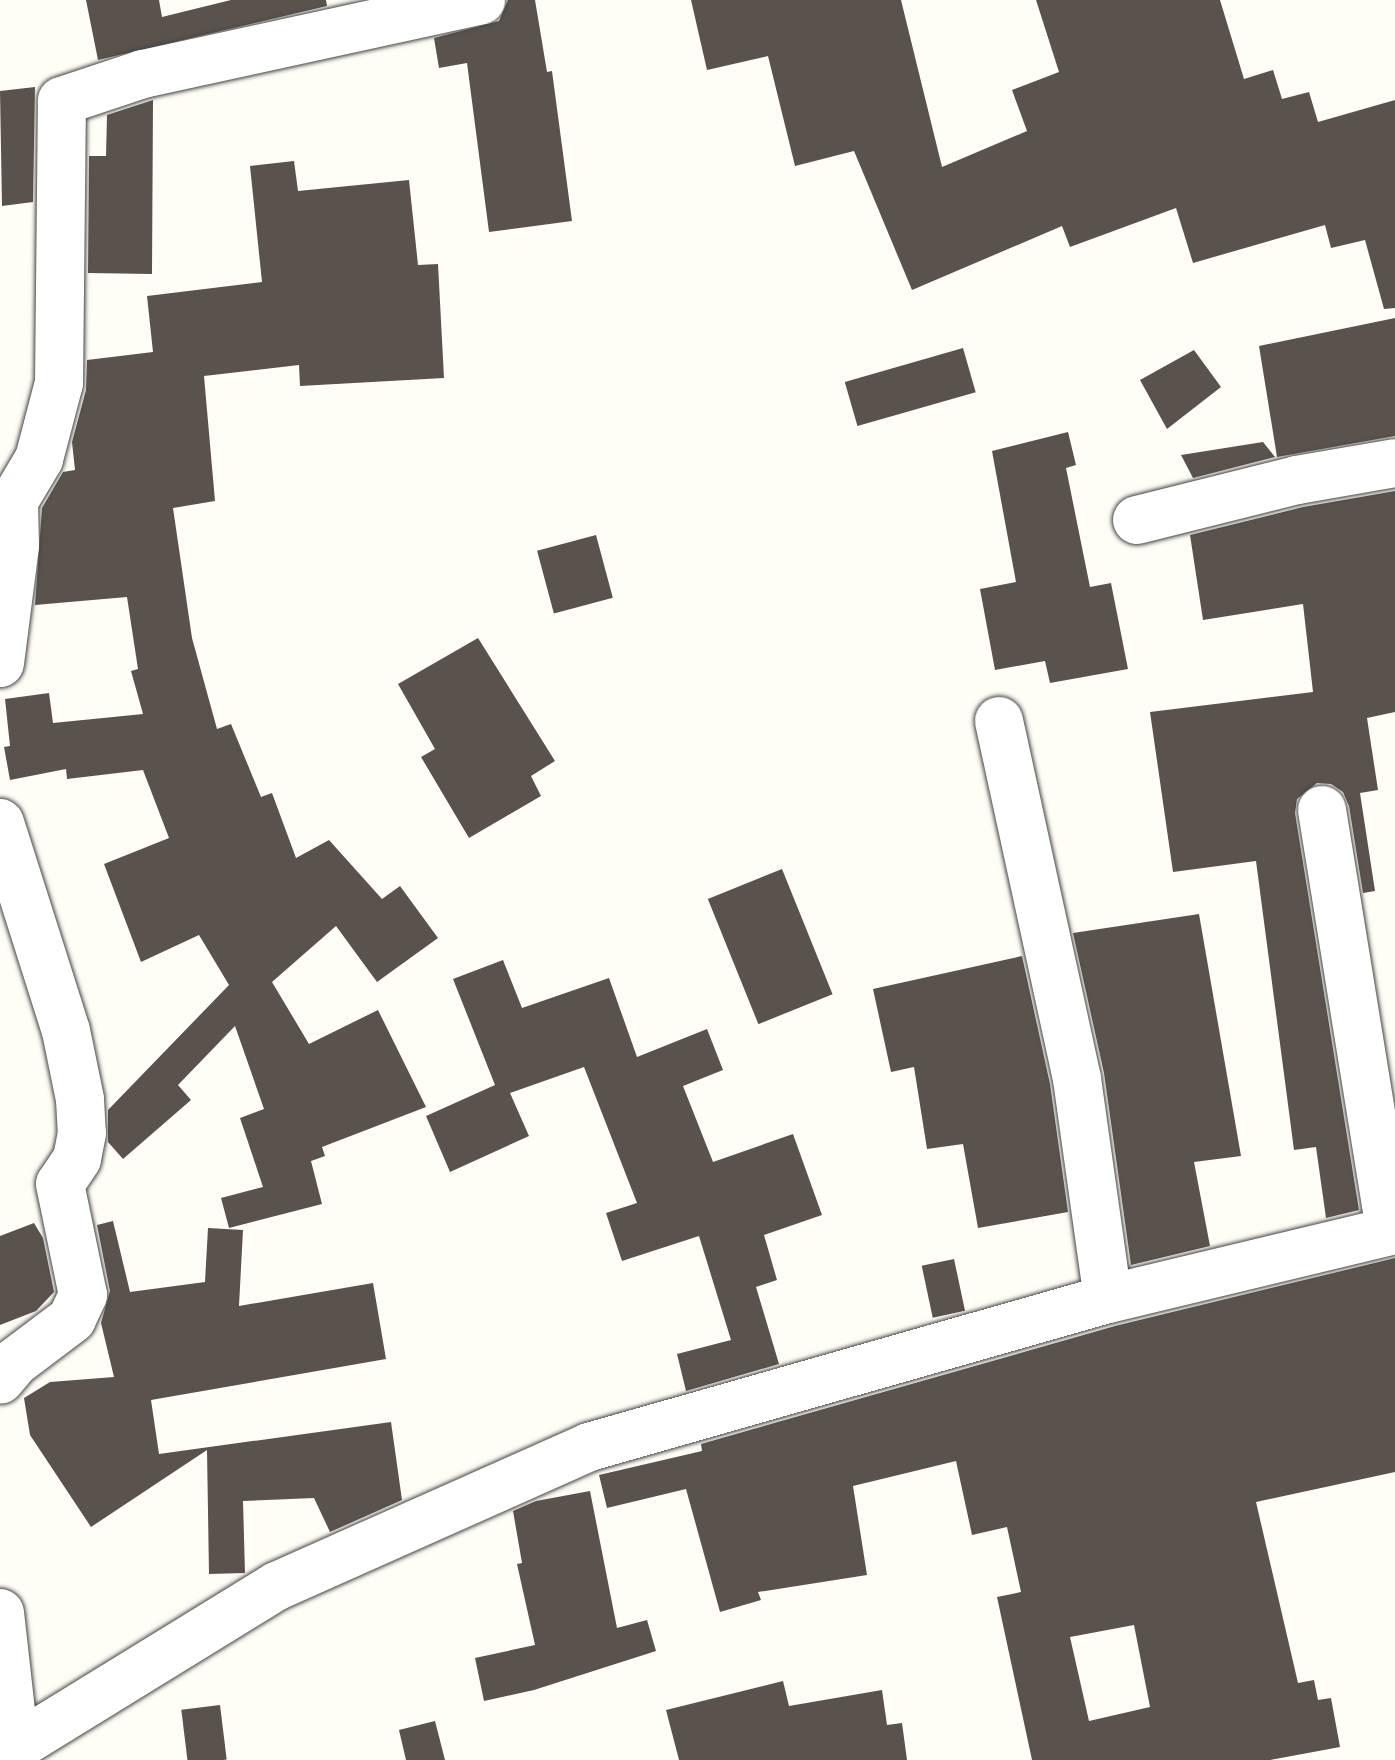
<!DOCTYPE html>
<style>
body{margin:0}
#map{position:relative;width:1395px;height:1760px;overflow:hidden;background:#fffdf5;font-family:"Source Serif 4",serif}
div>[style]{position:absolute}
.building>*{inset:0;background:#5a524d;transform-origin:0 0}
.roads{filter:drop-shadow(0 0 2px #444) drop-shadow(0 0 2px #444)}
.minor>*{height:48px;margin:-24px;padding:0 24px;transform-origin:24px;border-radius:24px;background:#fff}
span{translate:-50% -50%;white-space:nowrap;text-align:center;line-height:1.15;-webkit-text-stroke:10px #fff;paint-order:stroke}
</style>
<div id="map">
<div class="building">
<i style="clip-path:polygon(86px 0,159px 0,162px 17px,231px 0,326px 0,327px 6px,98px 60px)"></i>
<i style="clip-path:polygon(508px 0,535px 0,547px 72px,552px 71px,572px 221px,489px 232px,467px 63px,439px 68px,434px 38px,499px 21px)"></i>
<i style="clip-path:polygon(691px 0,901px 0,942px 167px,1027px 131px,1012px 90px,1059px 72px,1036px 0,1220px 0,1244px 79px,1273px 70px,1282px 99px,1309px 92px,1318px 122px,1395px 100px,1395px 308px,1384px 309px,1365px 240px,1331px 248px,1325px 225px,1193px 263px,1176px 208px,1070px 247px,1062px 226px,912px 290px,854px 151px,795px 166px,768px 56px,707px 70px)"></i>
<i style="clip-path:polygon(35px 87px,33px 202px,2px 206px,0 91px)"></i>
<i style="clip-path:polygon(153px 100px,152px 274px,88px 273px,89px 156px,106px 156px,107px 115px)"></i>
<i style="clip-path:polygon(294px 161px,298px 191px,409px 180px,418px 265px,438px 264px,444px 378px,300px 386px,299px 365px,204px 376px,215px 501px,173px 508px,192px 638px,217px 729px,231px 724px,261px 797px,272px 793px,296px 858px,329px 840px,382px 899px,400px 886px,438px 938px,377px 982px,336px 926px,272px 982px,309px 1044px,378px 1010px,426px 1107px,322px 1147px,325px 1156px,311px 1161px,322px 1204px,229px 1228px,221px 1198px,263px 1187px,240px 1118px,264px 1109px,235px 1026px,178px 1085px,191px 1100px,123px 1159px,108px 1142px,108px 1110px,229px 985px,199px 935px,141px 962px,104px 864px,169px 838px,143px 770px,67px 779px,66px 769px,10px 780px,4px 747px,10px 746px,5px 699px,49px 693px,53px 723px,143px 714px,131px 671px,138px 669px,127px 597px,35px 605px,42px 508px,63px 472px,75px 470px,72px 442px,86px 390px,87px 360px,153px 352px,147px 296px,262px 282px,250px 166px)"></i>
<i style="clip-path:polygon(1395px 318px,1395px 436px,1277px 457px,1259px 346px)"></i>
<i style="left:963px;top:348px;width:46px;height:123px;rotate:74deg"></i>
<i style="clip-path:polygon(1194px 350px,1221px 387px,1167px 429px,1140px 380px)"></i>
<i style="clip-path:polygon(1068px 432px,1076px 465px,1066px 468px,1090px 587px,1111px 583px,1128px 669px,1050px 683px,1045px 661px,995px 670px,980px 589px,1016px 582px,992px 451px)"></i>
<i style="clip-path:polygon(1263px 442px,1275px 457px,1193px 478px,1181px 455px)"></i>
<i style="clip-path:polygon(1395px 491px,1395px 712px,1367px 718px,1378px 790px,1360px 793px,1375px 891px,1363px 893px,1349px 806px,1343px 792px,1331px 784px,1317px 783px,1297px 799px,1295px 813px,1359px 1210px,1326px 1218px,1316px 1147px,1294px 1150px,1256px 861px,1173px 872px,1150px 712px,1313px 692px,1303px 604px,1203px 620px,1190px 535px,1303px 507px)"></i>
<i style="left:596px;top:535px;width:65px;height:61px;rotate:75deg"></i>
<i style="clip-path:polygon(478px 638px,555px 761px,531px 776px,541px 796px,469px 838px,421px 757px,435px 749px,398px 684px)"></i>
<i style="left:782px;top:869px;width:135px;height:80px;rotate:68deg"></i>
<i style="clip-path:polygon(1199px 914px,1241px 1156px,1194px 1162px,1210px 1246px,1131px 1265px,1104px 1073px,1073px 933px)"></i>
<i style="clip-path:polygon(1022px 956px,1050px 1084px,1068px 1212px,978px 1228px,963px 1144px,927px 1149px,914px 1067px,891px 1072px,873px 989px)"></i>
<i style="clip-path:polygon(503px 960px,522px 1008px,609px 978px,637px 1057px,707px 1029px,723px 1070px,683px 1086px,713px 1162px,793px 1134px,822px 1215px,764px 1235px,777px 1280px,756px 1287px,779px 1364px,686px 1391px,677px 1354px,731px 1340px,699px 1236px,622px 1261px,606px 1213px,637px 1203px,584px 1067px,510px 1093px,529px 1136px,450px 1172px,426px 1116px,495px 1085px,453px 979px)"></i>
<i style="clip-path:polygon(113px 1221px,130px 1292px,205px 1282px,208px 1228px,243px 1230px,239px 1306px,373px 1283px,386px 1359px,151px 1400px,159px 1454px,391px 1422px,402px 1500px,330px 1532px,314px 1498px,243px 1501px,245px 1573px,209px 1574px,207px 1450px,91px 1527px,30px 1435px,24px 1398px,50px 1382px,114px 1377px,101px 1323px,110px 1291px,97px 1225px)"></i>
<i style="clip-path:polygon(34px 1223px,43px 1238px,54px 1292px,36px 1311px,0 1325px,0 1236px)"></i>
<i style="clip-path:polygon(evenodd,1395px 1258px,1395px 1472px,1256px 1502px,1298px 1683px,1314px 1680px,1318px 1700px,1331px 1698px,1340px 1747px,1270px 1760px,1032px 1760px,997px 1597px,1021px 1592px,1007px 1527px,972px 1535px,956px 1461px,853px 1486px,867px 1575px,758px 1592px,761px 1600px,720px 1612px,686px 1489px,607px 1508px,599px 1475px,702px 1451px,701px 1444px,1115px 1326px,1395px 1258px,1134px 1625px,1150px 1707px,1089px 1721px,1070px 1637px,1134px 1625px)"></i>
<i style="left:954px;top:1259px;width:53px;height:33px;rotate:78deg"></i>
<i style="clip-path:polygon(590px 1491px,617px 1628px,647px 1620px,656px 1651px,534px 1690px,484px 1701px,475px 1658px,535px 1645px,517px 1564px,522px 1563px,513px 1511px,536px 1501px)"></i>
<i style="clip-path:polygon(783px 1681px,789px 1706px,882px 1690px,887px 1725px,902px 1723px,907px 1760px,679px 1760px,666px 1710px)"></i>
<i style="left:220px;top:1705px;width:55px;height:39px;rotate:83deg"></i>
<i style="clip-path:polygon(435px 1721px,445px 1760px,406px 1760px,399px 1730px)"></i>
</div>
<div class="roads">
<div class="minor">
<i style="left:1137px;top:520px;width:165px;rotate:-14deg"></i>
<i style="left:1297px;top:480px;width:99px;rotate:-9.8deg"></i>
<i style="left:0;top:663px;width:118px;rotate:-82.7deg"></i>
<i style="left:15px;top:546px;width:45px;rotate:-91.3deg"></i>
<i style="left:14px;top:501px;width:49px;rotate:-59.2deg"></i>
<i style="left:39px;top:459px;width:79px;rotate:-75.3deg"></i>
<i style="left:59px;top:383px;width:282px;rotate:-89.4deg"></i>
<i style="left:62px;top:101px;width:85px;rotate:-18.4deg"></i>
<i style="left:143px;top:74px;width:346px;rotate:-12.3deg"></i>
<i style="left:999px;top:721px;width:366px;rotate:77.7deg"></i>
<i style="left:1077px;top:1079px;width:222px;rotate:82deg"></i>
<i style="left:1322px;top:810px;width:426px;rotate:80.8deg"></i>
<i style="left:0;top:823px;width:218px;rotate:72.4deg"></i>
<i style="left:66px;top:1031px;width:69px;rotate:78.4deg"></i>
<i style="left:80px;top:1099px;width:34px;rotate:87deg"></i>
<i style="left:82px;top:1133px;width:26px;rotate:101deg"></i>
<i style="left:77px;top:1159px;width:30px;rotate:124deg"></i>
<i style="left:60px;top:1184px;width:113px;rotate:78.3deg"></i>
<i style="left:83px;top:1295px;width:26px;rotate:115deg"></i>
<i style="left:72px;top:1319px;width:71px;rotate:143deg"></i>
<i style="left:15px;top:1362px;width:23px;rotate:130deg"></i>
<i style="left:0;top:1613px;width:135px;rotate:83.6deg"></i>
<i style="left:5px;top:1760px;width:16px;rotate:-52deg"></i>
<i style="left:15px;top:1747px;width:308px;rotate:-31.6deg"></i>
<i style="left:277px;top:1586px;width:342px;rotate:-24deg"></i>
<i style="left:589px;top:1447px;width:540px;rotate:-15.92deg"></i>
<i style="left:1108px;top:1299px;width:295px;rotate:-13.5deg"></i>
</div>
</div>
</div>
